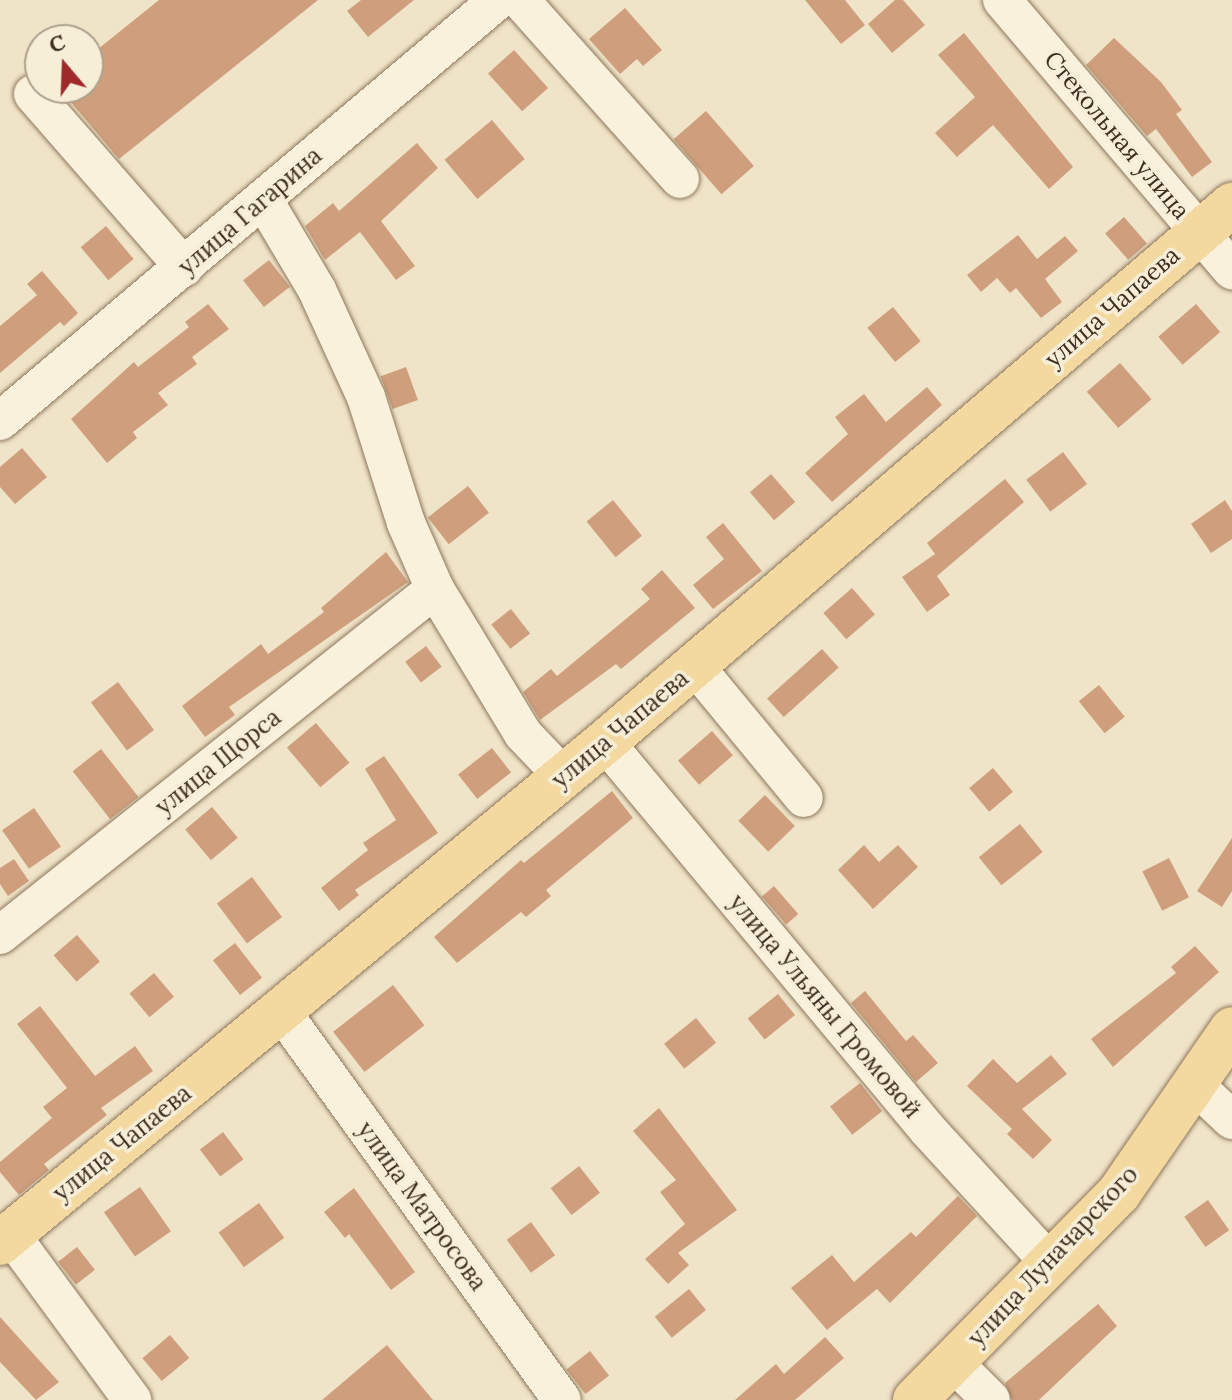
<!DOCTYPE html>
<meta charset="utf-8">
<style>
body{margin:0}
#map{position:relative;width:1232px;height:1400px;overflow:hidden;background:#f0e4c8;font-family:Lora,serif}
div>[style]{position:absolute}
.building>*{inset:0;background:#cf9f7d;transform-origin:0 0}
.roads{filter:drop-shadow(0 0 2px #8d765c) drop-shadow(0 0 2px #8d765c)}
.minor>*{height:38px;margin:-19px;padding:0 19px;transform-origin:19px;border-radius:19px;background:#faf1dc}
.major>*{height:44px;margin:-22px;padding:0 22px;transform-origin:22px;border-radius:22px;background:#f3d9a0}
span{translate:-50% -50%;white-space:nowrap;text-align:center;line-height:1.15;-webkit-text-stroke:7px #f7eed8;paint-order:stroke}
.street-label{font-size:24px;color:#3d2e20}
.north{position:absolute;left:24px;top:24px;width:80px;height:80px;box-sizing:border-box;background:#f7eed8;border:2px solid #ada18e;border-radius:50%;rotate:341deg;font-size:22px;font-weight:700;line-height:32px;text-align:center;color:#3d2e20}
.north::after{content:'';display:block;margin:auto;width:28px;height:36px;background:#9e2a2b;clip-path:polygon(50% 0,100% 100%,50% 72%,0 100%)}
</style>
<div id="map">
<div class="building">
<i style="clip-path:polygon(159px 0,318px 0,119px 159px,59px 88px,88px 88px,88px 57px)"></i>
<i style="clip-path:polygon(361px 0,414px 0,368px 37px,347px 11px)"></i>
<i style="clip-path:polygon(805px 0,845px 0,865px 25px,841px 44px)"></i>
<i style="clip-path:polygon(895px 0,903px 0,925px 25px,892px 53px,868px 24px)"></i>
<i style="clip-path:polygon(625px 8px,662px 50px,643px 66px,637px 59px,620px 74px,589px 39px)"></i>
<i style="clip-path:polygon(964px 33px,1073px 167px,1049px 189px,993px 125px,957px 157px,935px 133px,975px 97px,938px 55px)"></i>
<i style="clip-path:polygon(1114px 38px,1161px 82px,1182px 110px,1176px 114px,1212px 162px,1192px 177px,1156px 129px,1147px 136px,1086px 65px)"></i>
<i style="left:514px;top:50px;width:51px;height:35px;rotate:48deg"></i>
<i style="left:706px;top:111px;width:73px;height:43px;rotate:49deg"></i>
<i style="left:492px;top:120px;width:51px;height:62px;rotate:50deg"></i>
<i style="clip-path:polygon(417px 143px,438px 168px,381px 221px,415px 266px,396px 280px,360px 232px,325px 260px,305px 226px,333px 203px,339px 211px)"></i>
<i style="left:1124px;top:217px;width:35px;height:25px;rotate:49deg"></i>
<i style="left:106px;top:226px;width:43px;height:33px;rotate:50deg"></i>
<i style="clip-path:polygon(1018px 235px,1037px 259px,1065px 236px,1078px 251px,1045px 279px,1062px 302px,1041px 318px,1016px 288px,1010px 293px,997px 278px,981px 292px,967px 275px)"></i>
<i style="left:269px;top:260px;width:34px;height:33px;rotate:52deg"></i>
<i style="clip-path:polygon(42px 271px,78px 313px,64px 326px,60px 322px,0 373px,0 326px,37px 295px,27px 284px)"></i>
<i style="clip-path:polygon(208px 304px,229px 329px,192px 357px,197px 364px,158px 393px,168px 405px,133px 432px,137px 438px,107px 463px,71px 419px,134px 362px,138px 367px,189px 327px,185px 322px)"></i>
<i style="left:1196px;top:304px;width:37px;height:50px;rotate:49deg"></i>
<i style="left:893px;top:307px;width:44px;height:33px;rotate:51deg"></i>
<i style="left:1120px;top:363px;width:48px;height:44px;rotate:49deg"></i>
<i style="left:406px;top:367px;width:35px;height:27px;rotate:70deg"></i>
<i style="clip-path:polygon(927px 387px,942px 405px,832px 502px,805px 473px,848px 434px,835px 417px,864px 394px,886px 422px)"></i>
<i style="clip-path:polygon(22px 448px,47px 477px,15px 504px,0 487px,0 467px)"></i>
<i style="left:1063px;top:452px;width:40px;height:46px;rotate:53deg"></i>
<i style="left:771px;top:474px;width:37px;height:28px;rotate:49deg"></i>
<i style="clip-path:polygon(1005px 479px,1024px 502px,937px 576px,950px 595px,927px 612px,902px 577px,935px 554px,927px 543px)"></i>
<i style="left:468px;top:486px;width:34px;height:51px;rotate:52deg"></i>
<i style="left:613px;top:500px;width:46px;height:34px;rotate:51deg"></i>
<i style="clip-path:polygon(1225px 500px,1232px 511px,1232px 539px,1211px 553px,1191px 524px)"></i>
<i style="clip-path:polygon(723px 523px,762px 571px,713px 609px,693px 585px,724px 559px,706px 537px)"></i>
<i style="clip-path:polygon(386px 552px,408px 582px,229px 707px,235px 715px,205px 737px,182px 706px,261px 644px,268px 654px,324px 612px,321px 608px)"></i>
<i style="clip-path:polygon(662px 570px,695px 608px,621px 669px,616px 664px,540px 720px,523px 692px,551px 669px,557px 676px,650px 599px,641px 589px)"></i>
<i style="left:852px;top:588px;width:35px;height:38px;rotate:49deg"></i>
<i style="left:511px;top:609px;width:31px;height:25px;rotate:52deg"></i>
<i style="left:426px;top:646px;width:26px;height:26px;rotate:53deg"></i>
<i style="left:822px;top:649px;width:25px;height:74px;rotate:48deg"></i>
<i style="left:118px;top:682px;width:60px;height:34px;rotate:53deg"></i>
<i style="left:1099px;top:685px;width:41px;height:26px;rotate:51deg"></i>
<i style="left:316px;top:723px;width:52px;height:38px;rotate:50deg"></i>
<i style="left:712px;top:731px;width:32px;height:45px;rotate:49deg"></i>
<i style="left:492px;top:748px;width:31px;height:43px;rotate:52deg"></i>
<i style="left:101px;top:749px;width:61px;height:36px;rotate:52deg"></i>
<i style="clip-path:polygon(384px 756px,438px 833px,355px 890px,359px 895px,339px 911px,321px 888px,368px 850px,363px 843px,396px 820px,365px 769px)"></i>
<i style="left:993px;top:768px;width:31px;height:31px;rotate:50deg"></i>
<i style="clip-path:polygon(612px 791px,633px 818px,546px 890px,551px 896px,526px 917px,521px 912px,457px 963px,434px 937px,521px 860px,524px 863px)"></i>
<i style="left:765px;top:795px;width:43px;height:37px;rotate:46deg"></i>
<i style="left:212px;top:807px;width:40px;height:35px;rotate:50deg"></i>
<i style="left:34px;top:808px;width:47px;height:39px;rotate:55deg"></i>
<i style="left:1020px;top:824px;width:36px;height:53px;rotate:51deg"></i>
<i style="clip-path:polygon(1232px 838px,1232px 891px,1222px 907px,1197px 891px)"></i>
<i style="clip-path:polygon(864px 845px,879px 862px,898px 845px,918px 867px,873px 909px,838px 870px)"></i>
<i style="left:1169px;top:858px;width:44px;height:30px;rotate:63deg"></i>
<i style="clip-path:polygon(14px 859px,29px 881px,8px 896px,0 884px,0 868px)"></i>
<i style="left:252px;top:877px;width:50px;height:44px;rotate:53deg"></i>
<i style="left:774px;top:886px;width:37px;height:16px;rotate:49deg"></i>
<i style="left:77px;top:935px;width:35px;height:31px;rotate:49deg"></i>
<i style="left:235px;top:943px;width:44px;height:28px;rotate:52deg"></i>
<i style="clip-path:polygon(1195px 946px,1219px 972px,1113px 1067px,1091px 1039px,1176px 973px,1171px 967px)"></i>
<i style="left:154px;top:973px;width:31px;height:32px;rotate:50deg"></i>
<i style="left:393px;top:985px;width:51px;height:76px;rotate:52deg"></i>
<i style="clip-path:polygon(865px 991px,906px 1041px,913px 1035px,938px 1063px,916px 1082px,851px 1003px)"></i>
<i style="left:778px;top:994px;width:27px;height:39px;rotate:51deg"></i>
<i style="clip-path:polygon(40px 1006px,95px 1076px,135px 1046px,153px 1071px,101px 1108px,107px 1115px,44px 1164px,49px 1170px,19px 1195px,0 1172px,0 1162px,52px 1118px,43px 1107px,67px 1088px,17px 1024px)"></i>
<i style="left:696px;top:1018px;width:32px;height:41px;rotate:51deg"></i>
<i style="clip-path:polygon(1051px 1055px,1067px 1074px,1022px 1109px,1052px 1140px,1033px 1159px,1007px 1134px,1012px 1129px,967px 1086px,993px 1059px,1017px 1083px)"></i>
<i style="left:860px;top:1083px;width:36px;height:38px;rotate:52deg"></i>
<i style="clip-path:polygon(659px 1108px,737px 1210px,678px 1253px,689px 1265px,668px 1284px,645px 1259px,685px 1224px,660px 1192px,676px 1180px,633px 1131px)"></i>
<i style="left:223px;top:1132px;width:34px;height:29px;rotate:53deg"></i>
<i style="left:579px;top:1166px;width:34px;height:36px;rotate:52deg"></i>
<i style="left:140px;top:1187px;width:54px;height:44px;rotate:55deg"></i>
<i style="clip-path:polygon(354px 1188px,415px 1272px,391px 1290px,349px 1234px,345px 1238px,324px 1212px)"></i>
<i style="clip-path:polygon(958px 1196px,977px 1216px,890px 1303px,877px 1289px,827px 1330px,791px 1288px,832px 1255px,854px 1282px,911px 1232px,916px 1237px)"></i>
<i style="left:1208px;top:1200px;width:37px;height:29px;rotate:55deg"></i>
<i style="left:259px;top:1203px;width:43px;height:50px;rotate:54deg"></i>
<i style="left:531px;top:1222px;width:41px;height:30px;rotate:54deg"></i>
<i style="left:77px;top:1247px;width:29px;height:24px;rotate:52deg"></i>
<i style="left:689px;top:1289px;width:27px;height:44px;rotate:51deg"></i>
<i style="clip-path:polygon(1098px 1304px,1117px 1326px,1039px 1400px,1012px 1400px,1005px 1383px)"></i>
<i style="clip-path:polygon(0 1317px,59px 1382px,36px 1400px,0 1362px)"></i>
<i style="left:170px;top:1335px;width:30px;height:36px;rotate:50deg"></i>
<i style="clip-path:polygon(825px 1337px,844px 1358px,795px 1400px,735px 1400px,776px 1364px,784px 1374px)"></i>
<i style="clip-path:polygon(387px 1345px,433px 1400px,322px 1400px)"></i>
<i style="left:590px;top:1351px;width:31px;height:30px;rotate:52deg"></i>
</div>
<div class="roads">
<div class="minor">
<i style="left:520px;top:0;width:240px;rotate:48.2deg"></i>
<i style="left:1002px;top:0;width:355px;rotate:49.6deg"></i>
<i style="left:33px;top:94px;width:230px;rotate:48.9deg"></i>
<i style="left:263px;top:199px;width:106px;rotate:59.3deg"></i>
<i style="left:317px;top:290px;width:118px;rotate:65.4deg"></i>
<i style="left:366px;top:397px;width:132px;rotate:72.4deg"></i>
<i style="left:406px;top:523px;width:72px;rotate:66.3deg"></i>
<i style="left:435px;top:589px;width:170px;rotate:58.7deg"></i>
<i style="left:523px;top:734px;width:58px;rotate:46.4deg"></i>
<i style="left:0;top:421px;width:652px;rotate:-40.21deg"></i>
<i style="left:695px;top:666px;width:171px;rotate:50.5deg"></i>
<i style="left:605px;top:742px;width:505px;rotate:50.22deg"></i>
<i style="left:928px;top:1130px;width:182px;rotate:47.5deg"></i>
<i style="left:0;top:935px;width:556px;rotate:-38.5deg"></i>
<i style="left:282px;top:1012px;width:478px;rotate:54.2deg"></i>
<i style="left:1195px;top:1085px;width:51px;rotate:43.4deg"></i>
<i style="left:11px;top:1235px;width:205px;rotate:53.7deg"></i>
<i style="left:954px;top:1363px;width:52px;rotate:45deg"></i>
</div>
<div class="major">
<i style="left:0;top:1243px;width:786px;rotate:-39.63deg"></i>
<i style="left:605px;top:742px;width:826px;rotate:-40.58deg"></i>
<i style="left:915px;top:1400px;width:291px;rotate:-45.4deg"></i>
<i style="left:1119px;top:1193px;width:199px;rotate:-55.4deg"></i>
</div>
</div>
<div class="street-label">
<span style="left:1117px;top:135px;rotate:50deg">Стекольная улица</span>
<span style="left:250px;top:211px;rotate:-41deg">улица Гагарина</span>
<span style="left:1112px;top:307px;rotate:-41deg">улица Чапаева</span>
<span style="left:620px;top:729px;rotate:-40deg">улица Чапаева</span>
<span style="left:218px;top:762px;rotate:-39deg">улица Щорса</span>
<span style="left:825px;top:1006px;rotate:50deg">улица Ульяны Громовой</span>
<span style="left:122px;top:1143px;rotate:-39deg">улица Чапаева</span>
<span style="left:422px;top:1206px;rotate:54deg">улица Матросова</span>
<span style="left:1053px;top:1256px;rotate:-47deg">улица Луначарского</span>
</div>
<div class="north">С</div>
</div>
